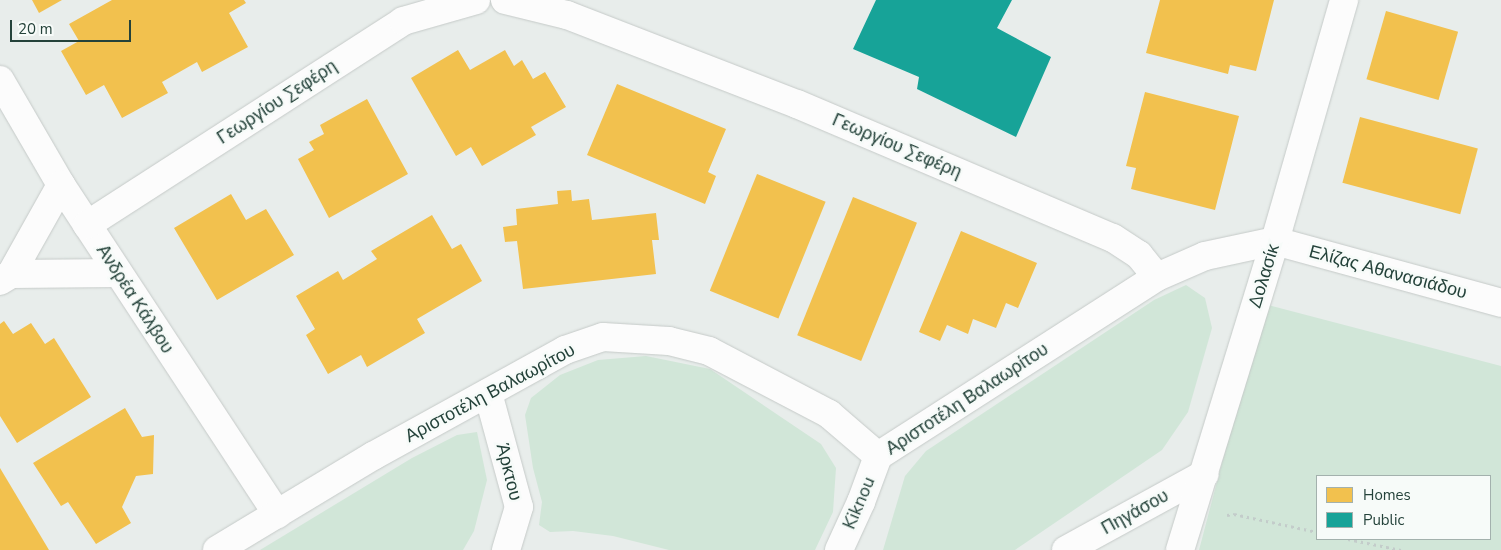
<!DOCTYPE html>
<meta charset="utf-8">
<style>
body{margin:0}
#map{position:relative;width:1501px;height:550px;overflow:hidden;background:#e8edeb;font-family:"Nunito Sans",sans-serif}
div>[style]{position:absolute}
.green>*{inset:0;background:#d1e6d8}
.homes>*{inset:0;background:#f2c14e;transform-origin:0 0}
.public>*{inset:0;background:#17a398}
.path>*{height:3px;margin-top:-1.5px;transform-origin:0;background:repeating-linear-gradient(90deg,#c3ccca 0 2.5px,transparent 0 6.5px)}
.roads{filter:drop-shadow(0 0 1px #c5cac8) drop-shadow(0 0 1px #c5cac8)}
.minor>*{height:28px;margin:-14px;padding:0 14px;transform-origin:14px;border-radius:14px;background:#fcfcfc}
span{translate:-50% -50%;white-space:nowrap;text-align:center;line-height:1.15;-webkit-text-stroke:5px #f7fbf9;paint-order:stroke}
.street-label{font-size:18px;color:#24423a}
.legend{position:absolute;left:1316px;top:475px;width:175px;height:65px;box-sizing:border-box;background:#f7fbf9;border:1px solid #a3b1ad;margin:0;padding:6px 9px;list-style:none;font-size:15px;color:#24423a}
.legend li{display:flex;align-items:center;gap:10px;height:25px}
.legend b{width:25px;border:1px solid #a3b1ad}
.scale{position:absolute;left:10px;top:20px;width:121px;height:22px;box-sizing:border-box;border:2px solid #24423a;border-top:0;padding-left:6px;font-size:15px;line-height:18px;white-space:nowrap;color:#24423a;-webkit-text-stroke:4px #f7fbf9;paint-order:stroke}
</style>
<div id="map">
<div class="green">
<i style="clip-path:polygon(1186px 285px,1205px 298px,1212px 328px,1188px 412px,1162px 450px,1015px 550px,883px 550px,905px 476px,926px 451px,1154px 300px)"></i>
<i style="clip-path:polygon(evenodd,1264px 304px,1501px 366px,1501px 550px,1199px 550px,1264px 304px,1317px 476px,1490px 476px,1490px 539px,1317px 539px,1317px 476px)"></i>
<i style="clip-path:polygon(646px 356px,710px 369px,821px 444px,836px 468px,833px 512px,815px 550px,669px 550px,613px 536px,573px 531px,550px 532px,539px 525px,542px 502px,533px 468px,525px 415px,531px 398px,560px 375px,598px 360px)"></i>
<i style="clip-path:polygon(477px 432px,487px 480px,474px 531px,463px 550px,260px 550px,412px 458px,457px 435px)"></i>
</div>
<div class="homes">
<i style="clip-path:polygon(32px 0,62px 0,39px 13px)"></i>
<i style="clip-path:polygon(112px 0,244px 0,246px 3px,229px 13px,248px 47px,202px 72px,197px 62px,162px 82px,168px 93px,122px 118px,104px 85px,86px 95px,61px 51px,79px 41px,69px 24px)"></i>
<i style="clip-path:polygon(1160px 0,1274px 0,1256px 71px,1230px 65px,1228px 74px,1146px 53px)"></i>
<i style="left:1386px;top:11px;width:75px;height:71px;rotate:16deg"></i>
<i style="clip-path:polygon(458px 50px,470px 70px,505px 50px,514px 66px,522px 60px,533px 79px,545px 72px,566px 107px,531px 127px,536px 135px,482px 166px,471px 147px,456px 156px,411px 78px)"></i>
<i style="clip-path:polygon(617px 84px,726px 129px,708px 172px,716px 176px,705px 204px,587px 155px)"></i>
<i style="clip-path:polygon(1145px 92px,1239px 116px,1215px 210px,1131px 189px,1136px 168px,1126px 166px)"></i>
<i style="clip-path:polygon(367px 99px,408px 174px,329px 218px,298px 159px,314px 150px,309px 142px,324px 134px,320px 125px)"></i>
<i style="left:1360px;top:117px;width:122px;height:68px;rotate:15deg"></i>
<i style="left:757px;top:174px;width:74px;height:126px;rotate:22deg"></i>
<i style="clip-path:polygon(571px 190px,572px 201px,589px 199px,592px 220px,656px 213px,659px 240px,652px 240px,656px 274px,523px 289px,517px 241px,505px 242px,503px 227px,517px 225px,516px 209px,558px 204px,557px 191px)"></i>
<i style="clip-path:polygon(231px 194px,246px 220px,266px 209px,294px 255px,217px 300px,174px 228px)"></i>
<i style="left:853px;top:197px;width:69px;height:149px;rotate:22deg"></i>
<i style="clip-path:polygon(432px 215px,452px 249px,461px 244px,482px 281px,417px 319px,425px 333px,367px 367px,361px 355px,328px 374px,306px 335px,315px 329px,296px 296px,338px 271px,343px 280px,377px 259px,371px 251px)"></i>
<i style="clip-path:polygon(961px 231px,1037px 263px,1018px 308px,1006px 303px,996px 328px,973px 319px,968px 334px,947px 325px,940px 341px,919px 332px)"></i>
<i style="clip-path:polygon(4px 321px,13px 334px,31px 323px,45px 344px,54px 338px,91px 397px,17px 443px,0 416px,0 324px)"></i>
<i style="clip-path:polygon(125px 408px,142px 437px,154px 435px,153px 474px,136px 476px,122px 507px,131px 523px,96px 544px,68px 502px,61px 506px,33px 463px)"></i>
<i style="clip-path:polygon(0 468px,49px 550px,0 550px)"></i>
</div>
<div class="public">
<i style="clip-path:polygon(876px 0,1012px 0,997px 28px,1051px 57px,1016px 137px,917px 89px,919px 77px,853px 49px)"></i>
</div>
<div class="path">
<i style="left:1227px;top:515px;width:7px;rotate:-8deg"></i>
<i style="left:1234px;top:514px;width:85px;rotate:12.2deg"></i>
<i style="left:1348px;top:539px;width:54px;rotate:11.7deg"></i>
</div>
<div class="roads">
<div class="minor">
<i style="left:505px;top:0;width:64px;rotate:13.6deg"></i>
<i style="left:567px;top:15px;width:247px;rotate:21.2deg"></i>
<i style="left:797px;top:104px;width:343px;rotate:23deg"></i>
<i style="left:1113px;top:238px;width:31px;rotate:33deg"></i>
<i style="left:1139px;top:255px;width:28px;rotate:51deg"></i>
<i style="left:0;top:80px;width:121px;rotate:59.8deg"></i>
<i style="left:61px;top:185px;width:394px;rotate:56.7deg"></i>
<i style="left:87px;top:225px;width:376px;rotate:-32.8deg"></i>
<i style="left:403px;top:21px;width:76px;rotate:-16deg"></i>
<i style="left:11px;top:274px;width:102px;rotate:-60.7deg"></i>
<i style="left:0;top:281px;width:13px;rotate:-32deg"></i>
<i style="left:11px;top:274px;width:107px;rotate:-0.5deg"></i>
<i style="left:488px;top:393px;width:118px;rotate:74.8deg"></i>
<i style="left:519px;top:507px;width:45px;rotate:106.8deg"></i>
<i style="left:878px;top:456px;width:331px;rotate:-32.7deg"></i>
<i style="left:1157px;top:277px;width:52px;rotate:-23.6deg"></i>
<i style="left:1205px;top:256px;width:72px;rotate:-12.1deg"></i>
<i style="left:1275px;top:241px;width:234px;rotate:15.3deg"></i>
<i style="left:217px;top:550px;width:182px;rotate:-31.1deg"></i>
<i style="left:373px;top:456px;width:219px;rotate:-28.9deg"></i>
<i style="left:565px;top:350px;width:40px;rotate:-18.9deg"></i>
<i style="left:603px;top:337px;width:66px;rotate:3.5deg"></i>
<i style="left:669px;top:341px;width:41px;rotate:14deg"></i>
<i style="left:709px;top:351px;width:136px;rotate:27.7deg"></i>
<i style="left:829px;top:414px;width:65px;rotate:40.6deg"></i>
<i style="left:839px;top:550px;width:53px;rotate:-65.4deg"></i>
<i style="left:861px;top:502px;width:49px;rotate:-69.7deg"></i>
<i style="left:1066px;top:550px;width:158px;rotate:-28.7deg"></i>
<i style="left:1180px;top:550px;width:323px;rotate:-72.9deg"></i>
<i style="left:1275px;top:241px;width:251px;rotate:-74deg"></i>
</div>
</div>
<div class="street-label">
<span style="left:277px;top:102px;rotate:-33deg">Γεωργίου Σεφέρη</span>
<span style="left:897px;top:146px;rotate:23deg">Γεωργίου Σεφέρη</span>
<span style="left:1388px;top:272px;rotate:15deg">Ελίζας Αθανασιάδου</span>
<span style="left:1264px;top:276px;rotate:-73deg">Δολασίκ</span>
<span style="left:135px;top:299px;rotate:57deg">Ανδρέα Κάλβου</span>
<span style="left:490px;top:393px;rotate:-28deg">Αριστοτέλη Βαλαωρίτου</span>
<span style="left:967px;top:399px;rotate:-33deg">Αριστοτέλη Βαλαωρίτου</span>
<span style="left:509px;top:472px;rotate:76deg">Άρκτου</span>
<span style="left:859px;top:503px;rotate:-67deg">Kiknou</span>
<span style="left:1135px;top:512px;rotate:-29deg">Πηγάσου</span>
</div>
<ul class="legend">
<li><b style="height:14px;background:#f2c14e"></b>Homes</li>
<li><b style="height:14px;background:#17a398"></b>Public</li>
</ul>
<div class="scale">20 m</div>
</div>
